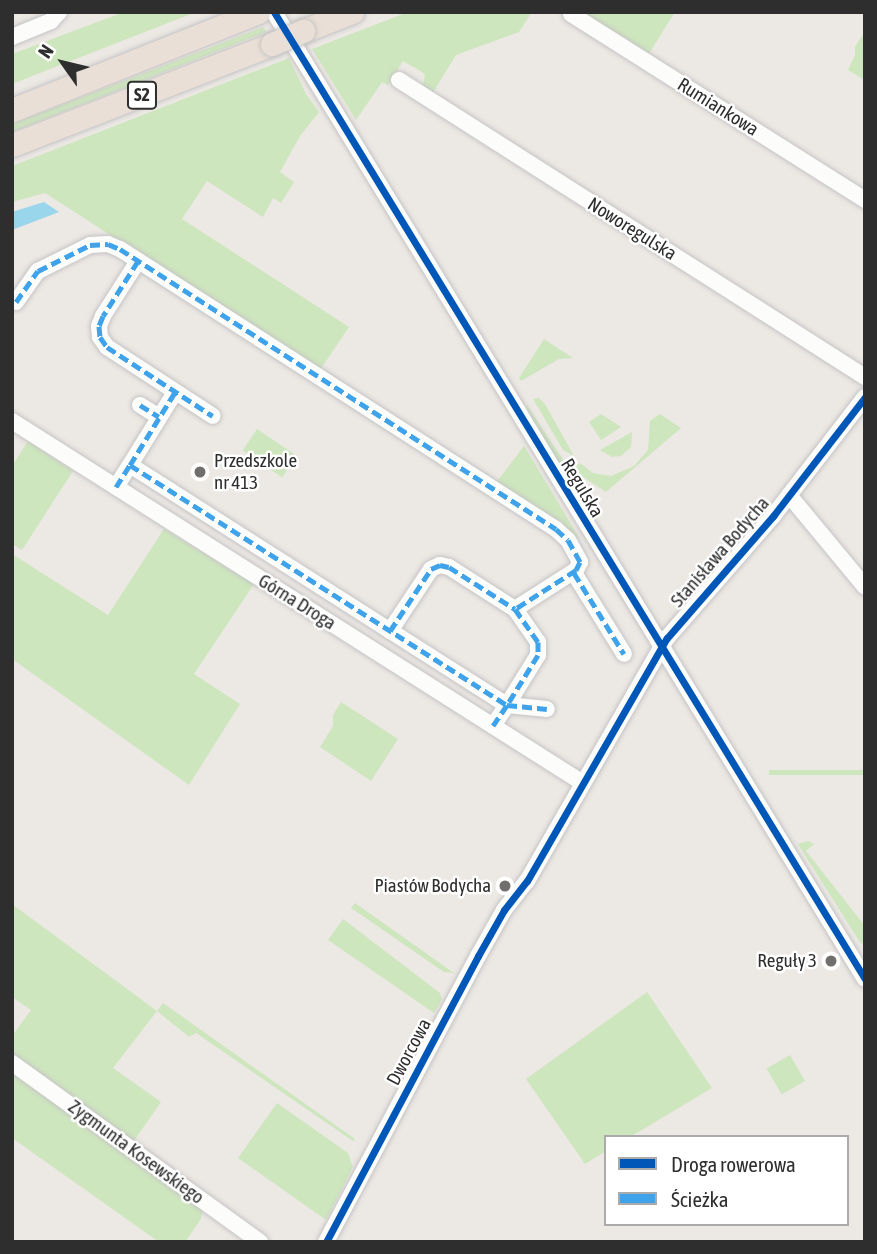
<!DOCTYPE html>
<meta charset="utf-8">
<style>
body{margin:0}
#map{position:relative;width:877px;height:1254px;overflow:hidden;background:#ece8e4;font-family:"Asap Condensed",sans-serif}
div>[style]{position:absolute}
.green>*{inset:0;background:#cee6be;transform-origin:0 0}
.water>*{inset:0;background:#99d6ec}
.roads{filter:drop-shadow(0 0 2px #c5c4c5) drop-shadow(0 0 2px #c5c4c5)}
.minor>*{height:16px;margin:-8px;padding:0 8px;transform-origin:8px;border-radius:8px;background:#fcfcfb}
.highway>*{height:23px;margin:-11.5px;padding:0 11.5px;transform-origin:11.5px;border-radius:11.5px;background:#eadfd6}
.bridges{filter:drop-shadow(0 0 2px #c6c5c4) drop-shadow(0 0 2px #c6c5c4)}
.highway-bridge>*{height:23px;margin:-11.5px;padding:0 11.5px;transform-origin:11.5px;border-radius:11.5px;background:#eadfd6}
.quiet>*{height:5px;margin-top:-2.5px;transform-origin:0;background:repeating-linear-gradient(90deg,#3ea3eb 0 10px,transparent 0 15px)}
.cycleway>*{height:7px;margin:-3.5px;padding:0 3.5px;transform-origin:3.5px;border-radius:3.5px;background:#0057b8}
.dots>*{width:19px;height:19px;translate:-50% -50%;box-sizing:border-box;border:4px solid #fff;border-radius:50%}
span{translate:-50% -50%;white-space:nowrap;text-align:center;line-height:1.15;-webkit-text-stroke:5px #fff;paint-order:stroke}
.shield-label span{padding:2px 5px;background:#fff;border:2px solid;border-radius:5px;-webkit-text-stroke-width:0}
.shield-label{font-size:18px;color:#2e2e2e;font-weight:700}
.street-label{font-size:19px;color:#2e2e2e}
.poi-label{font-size:19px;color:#2e2e2e}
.left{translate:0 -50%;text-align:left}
.right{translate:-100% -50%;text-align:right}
.frame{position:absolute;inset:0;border:14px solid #2e2e2e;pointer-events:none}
.legend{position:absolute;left:604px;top:1135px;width:245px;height:91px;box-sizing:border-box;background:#fff;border:2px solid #ababab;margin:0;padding:9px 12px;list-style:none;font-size:21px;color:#2e2e2e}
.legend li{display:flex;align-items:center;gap:14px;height:35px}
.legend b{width:35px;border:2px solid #ababab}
.north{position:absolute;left:28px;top:28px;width:70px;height:70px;-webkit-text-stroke:5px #fff;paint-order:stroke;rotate:304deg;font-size:19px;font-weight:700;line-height:28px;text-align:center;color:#2e2e2e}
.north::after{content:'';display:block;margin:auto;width:24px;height:32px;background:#2e2e2e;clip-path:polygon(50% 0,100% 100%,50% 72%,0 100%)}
</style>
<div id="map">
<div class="green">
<i style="clip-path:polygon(124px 12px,196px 12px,12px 84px,12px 54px)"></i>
<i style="clip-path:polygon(408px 12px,532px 12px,519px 32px,456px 55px,432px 94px,423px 85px,425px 74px,403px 61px,388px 85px,382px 82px,356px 120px,312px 49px)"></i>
<i style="clip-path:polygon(589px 12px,675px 12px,648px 55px,588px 17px)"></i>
<i style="clip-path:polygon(263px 27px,266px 32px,12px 132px,12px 124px)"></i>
<i style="clip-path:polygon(865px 31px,865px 80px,848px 70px,855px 55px,855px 47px)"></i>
<i style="clip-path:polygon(289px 58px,306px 94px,319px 112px,300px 136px,280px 172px,294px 182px,281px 203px,273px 198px,263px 217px,207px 181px,182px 219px,349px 327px,320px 370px,45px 193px,12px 202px,12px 166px)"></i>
<i style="clip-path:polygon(544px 339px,573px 358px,559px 359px,521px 381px,519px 378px)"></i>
<i style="clip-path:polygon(539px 398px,545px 404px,574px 456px,563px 450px,533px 399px)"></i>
<i style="clip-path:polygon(527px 405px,564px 461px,562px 474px,526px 413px)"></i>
<i style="clip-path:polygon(601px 414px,621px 427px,601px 440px,589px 422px)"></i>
<i style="clip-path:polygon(660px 414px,681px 428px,606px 492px,571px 469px,580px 463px,593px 473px,611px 476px,634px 466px,648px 450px,650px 421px)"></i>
<i style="left:257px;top:429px;width:48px;height:26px;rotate:34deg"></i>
<i style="clip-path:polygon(632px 432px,631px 447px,621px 456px,612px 457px,600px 450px)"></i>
<i style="clip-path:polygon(28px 441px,73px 471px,22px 550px,12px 544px,12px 466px)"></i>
<i style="clip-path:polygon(524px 446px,580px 539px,495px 484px)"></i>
<i style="clip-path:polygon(164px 529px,254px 584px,194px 674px,240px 704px,189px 785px,12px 659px,12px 554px,108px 615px)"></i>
<i style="clip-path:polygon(341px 702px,398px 739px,371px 781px,320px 747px,333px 726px,333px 715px)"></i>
<i style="left:865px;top:770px;width:5px;height:96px;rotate:90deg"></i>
<i style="clip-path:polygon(808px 841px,814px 844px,806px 851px,865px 926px,865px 942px,861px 944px,798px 844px)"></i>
<i style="clip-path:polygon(355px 903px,454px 973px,444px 972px,351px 908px)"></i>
<i style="clip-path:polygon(12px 904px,157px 1011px,163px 1003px,355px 1139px,353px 1141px,196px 1033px,189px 1037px,157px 1011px,113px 1068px,161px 1102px,133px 1142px,12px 1060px,12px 1036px,31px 1010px,12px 997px)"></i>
<i style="clip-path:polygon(343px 919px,440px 993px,442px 999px,434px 1013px,328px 940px)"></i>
<i style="clip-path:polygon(647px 992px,712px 1088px,630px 1137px,606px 1137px,606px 1151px,585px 1164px,526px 1079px)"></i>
<i style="left:790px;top:1055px;width:30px;height:27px;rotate:60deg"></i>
<i style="clip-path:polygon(12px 1071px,203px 1209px,201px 1219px,185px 1242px,159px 1242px,12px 1138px)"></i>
<i style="clip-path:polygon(277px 1103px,348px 1153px,353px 1167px,326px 1220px,238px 1158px)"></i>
</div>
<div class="water">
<i style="clip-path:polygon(44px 202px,59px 212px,12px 230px,12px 212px)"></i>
</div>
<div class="roads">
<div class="minor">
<i style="left:274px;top:12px;width:1133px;rotate:58.57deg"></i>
<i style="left:571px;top:14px;width:348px;rotate:32.3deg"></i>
<i style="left:12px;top:37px;width:42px;rotate:-22.3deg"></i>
<i style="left:51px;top:21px;width:12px;rotate:-48deg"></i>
<i style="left:399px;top:80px;width:553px;rotate:32.51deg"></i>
<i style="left:138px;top:261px;width:65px;rotate:122.5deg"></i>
<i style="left:103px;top:316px;width:11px;rotate:112deg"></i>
<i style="left:99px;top:326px;width:11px;rotate:85deg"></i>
<i style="left:100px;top:337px;width:12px;rotate:55deg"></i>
<i style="left:107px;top:347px;width:126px;rotate:33.1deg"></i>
<i style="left:16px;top:302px;width:38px;rotate:-55deg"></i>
<i style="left:38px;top:271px;width:58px;rotate:-26.6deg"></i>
<i style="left:90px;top:245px;width:18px;rotate:-3deg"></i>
<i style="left:108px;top:244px;width:13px;rotate:23deg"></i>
<i style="left:120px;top:249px;width:518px;rotate:32.71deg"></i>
<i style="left:556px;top:529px;width:16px;rotate:43deg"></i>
<i style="left:568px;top:540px;width:25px;rotate:61deg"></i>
<i style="left:580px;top:562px;width:9px;rotate:117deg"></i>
<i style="left:576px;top:570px;width:72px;rotate:147.4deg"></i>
<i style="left:140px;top:405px;width:22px;rotate:32deg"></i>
<i style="left:12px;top:421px;width:676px;rotate:32.37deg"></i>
<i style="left:130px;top:465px;width:86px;rotate:-58.3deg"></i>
<i style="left:116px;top:487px;width:26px;rotate:-58deg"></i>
<i style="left:130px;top:465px;width:447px;rotate:32.5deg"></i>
<i style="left:507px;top:705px;width:25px;rotate:124deg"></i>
<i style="left:789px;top:495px;width:119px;rotate:50.4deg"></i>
<i style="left:574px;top:573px;width:95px;rotate:58.3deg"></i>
<i style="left:390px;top:631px;width:74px;rotate:-56.5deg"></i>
<i style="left:431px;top:569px;width:10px;rotate:-24deg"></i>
<i style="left:440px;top:565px;width:9px;rotate:13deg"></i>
<i style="left:449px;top:567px;width:78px;rotate:32.5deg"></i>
<i style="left:515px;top:609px;width:40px;rotate:55.1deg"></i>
<i style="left:538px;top:642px;width:13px;rotate:90deg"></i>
<i style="left:538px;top:655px;width:59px;rotate:121.8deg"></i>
<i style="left:507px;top:705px;width:40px;rotate:5.7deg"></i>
<i style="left:12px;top:1063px;width:306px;rotate:35.8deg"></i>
<i style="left:326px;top:1242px;width:324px;rotate:-62deg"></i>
<i style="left:478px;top:956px;width:53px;rotate:-60.5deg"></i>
<i style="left:504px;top:910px;width:37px;rotate:-52deg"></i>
<i style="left:527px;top:881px;width:280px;rotate:-60.1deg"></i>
<i style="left:667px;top:638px;width:162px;rotate:-49deg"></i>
<i style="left:773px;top:516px;width:150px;rotate:-52.3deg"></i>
</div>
<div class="highway">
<i style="left:303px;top:31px;width:53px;rotate:-21.2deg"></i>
<i style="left:12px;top:110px;width:265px;rotate:-21.7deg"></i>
<i style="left:12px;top:145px;width:279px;rotate:-21.2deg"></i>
</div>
</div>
<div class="bridges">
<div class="highway-bridge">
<i style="left:272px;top:44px;width:34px;rotate:-23deg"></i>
</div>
</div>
<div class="quiet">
<i style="left:138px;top:261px;width:65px;rotate:122.5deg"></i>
<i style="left:103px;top:316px;width:11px;rotate:112deg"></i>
<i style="left:99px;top:326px;width:11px;rotate:85deg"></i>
<i style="left:100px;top:337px;width:12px;rotate:55deg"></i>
<i style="left:107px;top:347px;width:126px;rotate:33.1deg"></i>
<i style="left:16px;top:302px;width:38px;rotate:-55deg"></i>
<i style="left:38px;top:271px;width:58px;rotate:-26.6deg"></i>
<i style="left:90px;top:245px;width:18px;rotate:-3deg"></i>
<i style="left:108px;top:244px;width:13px;rotate:23deg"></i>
<i style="left:120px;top:249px;width:518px;rotate:32.71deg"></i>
<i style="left:556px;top:529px;width:16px;rotate:43deg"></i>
<i style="left:568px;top:540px;width:25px;rotate:61deg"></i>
<i style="left:580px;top:562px;width:9px;rotate:117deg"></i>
<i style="left:576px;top:570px;width:72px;rotate:147.4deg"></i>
<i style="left:140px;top:405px;width:22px;rotate:32deg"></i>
<i style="left:130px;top:465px;width:86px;rotate:-58.3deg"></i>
<i style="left:116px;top:487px;width:26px;rotate:-58deg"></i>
<i style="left:130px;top:465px;width:447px;rotate:32.5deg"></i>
<i style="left:507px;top:705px;width:25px;rotate:124deg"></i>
<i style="left:574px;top:573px;width:95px;rotate:58.3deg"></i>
<i style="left:390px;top:631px;width:74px;rotate:-56.5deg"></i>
<i style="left:431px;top:569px;width:10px;rotate:-24deg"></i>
<i style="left:440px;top:565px;width:9px;rotate:13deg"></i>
<i style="left:449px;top:567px;width:78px;rotate:32.5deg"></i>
<i style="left:515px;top:609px;width:40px;rotate:55.1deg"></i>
<i style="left:538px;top:642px;width:13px;rotate:90deg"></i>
<i style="left:538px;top:655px;width:59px;rotate:121.8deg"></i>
<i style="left:507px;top:705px;width:40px;rotate:5.7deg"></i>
</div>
<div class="cycleway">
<i style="left:274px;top:12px;width:1133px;rotate:58.57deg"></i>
<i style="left:326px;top:1242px;width:324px;rotate:-62deg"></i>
<i style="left:478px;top:956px;width:53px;rotate:-60.5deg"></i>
<i style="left:504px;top:910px;width:37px;rotate:-52deg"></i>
<i style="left:527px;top:881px;width:280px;rotate:-60.1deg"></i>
<i style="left:667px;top:638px;width:162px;rotate:-49deg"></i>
<i style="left:773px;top:516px;width:150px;rotate:-52.3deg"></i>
</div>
<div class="dots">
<i style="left:200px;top:472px;background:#706f6e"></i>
<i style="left:505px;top:886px;background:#706f6e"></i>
<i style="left:831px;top:961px;background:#706f6e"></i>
</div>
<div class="shield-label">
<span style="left:142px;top:95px">S2</span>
</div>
<div class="street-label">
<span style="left:718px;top:107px;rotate:32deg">Rumiankowa</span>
<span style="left:632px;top:229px;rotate:32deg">Noworegulska</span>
<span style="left:582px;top:488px;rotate:59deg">Regulska</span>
<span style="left:720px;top:552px;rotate:-49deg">Stanisława Bodycha</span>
<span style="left:297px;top:602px;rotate:32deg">Górna Droga</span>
<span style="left:409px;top:1052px;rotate:-62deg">Dworcowa</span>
<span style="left:136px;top:1152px;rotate:36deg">Zygmunta Kosewskiego</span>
</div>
<div class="poi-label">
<span class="left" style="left:214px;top:472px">Przedszkole<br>nr 413</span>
<span class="right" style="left:491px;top:886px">Piastów Bodycha</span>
<span class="right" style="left:817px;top:961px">Reguły 3</span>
</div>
<div class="frame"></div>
<ul class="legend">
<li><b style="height:9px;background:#0057b8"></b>Droga rowerowa</li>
<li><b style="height:9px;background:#3ea3eb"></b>Ścieżka</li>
</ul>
<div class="north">N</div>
</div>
